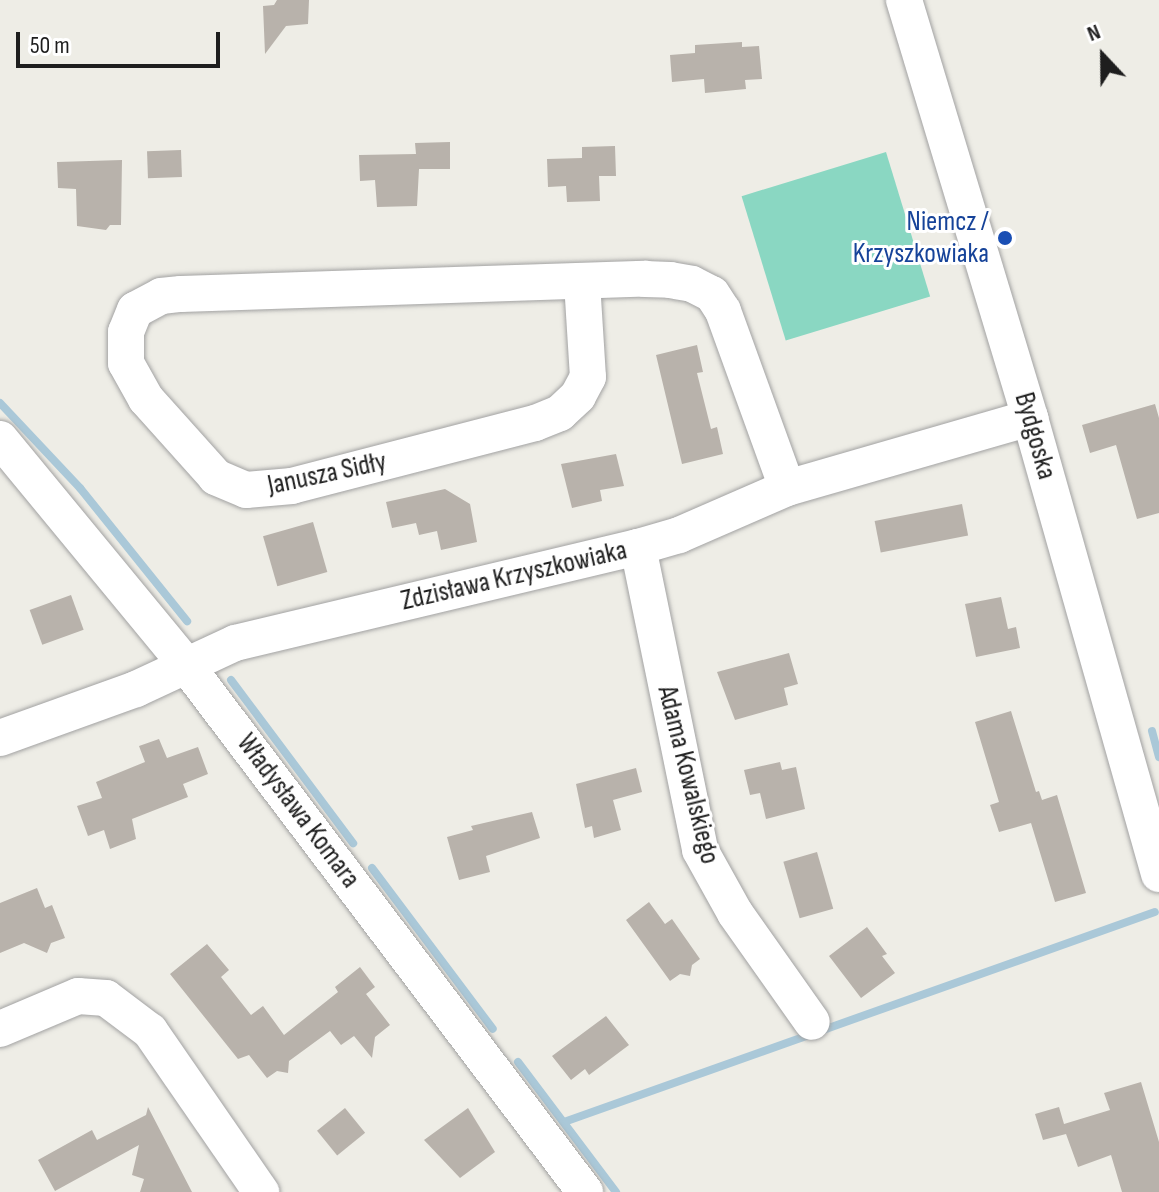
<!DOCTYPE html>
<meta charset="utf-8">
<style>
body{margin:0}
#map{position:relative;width:1159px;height:1192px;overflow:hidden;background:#eeede6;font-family:"Sofia Sans Condensed",sans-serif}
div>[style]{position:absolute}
.pitch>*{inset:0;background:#8ad7c2;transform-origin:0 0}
.stream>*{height:8px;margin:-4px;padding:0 4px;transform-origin:4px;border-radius:4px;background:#aac8d8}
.building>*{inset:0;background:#b8b2ab;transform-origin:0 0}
.roads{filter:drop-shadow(0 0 2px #a2a2a2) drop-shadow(0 0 2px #a2a2a2)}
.minor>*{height:36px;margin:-18px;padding:0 18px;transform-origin:18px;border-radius:18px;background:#fff}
.dots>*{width:22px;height:22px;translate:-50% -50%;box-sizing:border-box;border:4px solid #fff;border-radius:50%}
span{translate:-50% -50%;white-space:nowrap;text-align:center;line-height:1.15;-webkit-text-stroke:6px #fff;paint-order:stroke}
.transit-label{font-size:28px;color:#164399}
.right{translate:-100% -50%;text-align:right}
.street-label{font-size:28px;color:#1e1e1e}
.north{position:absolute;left:1063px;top:16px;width:80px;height:80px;-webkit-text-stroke:6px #fff;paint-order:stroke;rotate:338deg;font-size:22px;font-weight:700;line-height:32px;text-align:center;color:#1e1e1e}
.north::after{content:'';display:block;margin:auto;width:28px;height:36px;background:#1e1e1e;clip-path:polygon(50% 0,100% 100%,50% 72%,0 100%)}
.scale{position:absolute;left:16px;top:32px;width:204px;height:36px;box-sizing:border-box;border:4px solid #1e1e1e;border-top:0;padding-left:10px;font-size:24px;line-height:28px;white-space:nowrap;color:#1e1e1e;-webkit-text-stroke:6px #fff;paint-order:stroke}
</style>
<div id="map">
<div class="pitch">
<i style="left:886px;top:152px;width:151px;height:151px;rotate:73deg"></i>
</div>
<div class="stream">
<i style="left:0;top:403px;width:117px;rotate:46.7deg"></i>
<i style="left:80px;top:488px;width:171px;rotate:51.2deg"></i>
<i style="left:231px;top:680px;width:204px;rotate:53.2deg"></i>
<i style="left:1152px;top:731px;width:27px;rotate:75deg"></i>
<i style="left:372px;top:868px;width:201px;rotate:53.1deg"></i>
<i style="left:518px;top:1062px;width:163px;rotate:53deg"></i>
<i style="left:564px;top:1122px;width:627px;rotate:-19.56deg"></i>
</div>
<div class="building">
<i style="clip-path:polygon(277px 0,309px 0,308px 24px,286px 26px,265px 54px,263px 6px,274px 5px)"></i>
<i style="clip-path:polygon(742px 42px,742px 47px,759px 46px,762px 79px,745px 80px,746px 89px,705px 93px,704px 79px,672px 82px,670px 55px,695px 53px,695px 45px)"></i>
<i style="clip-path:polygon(450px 142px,450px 169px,419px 169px,417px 206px,377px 207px,375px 180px,360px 181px,359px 155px,416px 154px,415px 143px)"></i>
<i style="clip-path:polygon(615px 146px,616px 176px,599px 176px,600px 201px,567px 202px,566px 186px,548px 187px,547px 159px,582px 158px,582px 147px)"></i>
<i style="left:181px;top:150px;width:27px;height:34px;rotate:88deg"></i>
<i style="clip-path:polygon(122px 160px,121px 225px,110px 225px,106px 230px,77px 226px,76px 189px,58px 188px,57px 162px)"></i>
<i style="clip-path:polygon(697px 345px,703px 372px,697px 373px,711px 429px,717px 427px,723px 454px,682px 464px,656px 355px)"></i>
<i style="clip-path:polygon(1155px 404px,1159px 418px,1159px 513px,1137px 519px,1116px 445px,1090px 453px,1082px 425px)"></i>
<i style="clip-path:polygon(616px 454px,624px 486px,600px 490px,602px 501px,572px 508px,561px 464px)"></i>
<i style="clip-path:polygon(445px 489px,470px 504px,477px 542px,441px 550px,437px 531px,419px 535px,416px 523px,392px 528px,386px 502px)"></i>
<i style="left:962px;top:504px;width:32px;height:89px;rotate:79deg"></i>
<i style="left:313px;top:522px;width:52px;height:52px;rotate:74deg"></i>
<i style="left:71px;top:595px;width:37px;height:44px;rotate:70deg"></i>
<i style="clip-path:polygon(1001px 597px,1008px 629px,1016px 627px,1020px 648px,976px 657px,965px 604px)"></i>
<i style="clip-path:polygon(789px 653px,798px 684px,784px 688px,788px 705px,735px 720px,717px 672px)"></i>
<i style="clip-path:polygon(1011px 711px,1036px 792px,1039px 791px,1042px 800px,1057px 795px,1086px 893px,1055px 902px,1031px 823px,999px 832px,990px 805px,999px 802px,975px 722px)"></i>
<i style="clip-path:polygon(159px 739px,167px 758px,198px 747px,208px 774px,183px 784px,188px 797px,132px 819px,136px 839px,110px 849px,104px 830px,88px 836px,77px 806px,102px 798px,96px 782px,145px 762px,139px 746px)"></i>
<i style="clip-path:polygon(780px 762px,782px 770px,796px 767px,805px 809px,766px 819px,760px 793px,750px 795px,744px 770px)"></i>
<i style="clip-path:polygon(636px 768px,642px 792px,613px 800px,621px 830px,594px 838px,592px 826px,585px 828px,576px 784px)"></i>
<i style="clip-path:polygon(532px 812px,540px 838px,486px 856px,490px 872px,459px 880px,447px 837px,473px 830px,471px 826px)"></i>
<i style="left:817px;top:852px;width:59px;height:35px;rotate:74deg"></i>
<i style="clip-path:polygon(37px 888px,45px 908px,52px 905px,65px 938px,51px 943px,47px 953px,24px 943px,0 953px,0 903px)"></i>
<i style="clip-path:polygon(649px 902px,665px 924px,672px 919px,700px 959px,692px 965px,690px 976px,680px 974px,670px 981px,626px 920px)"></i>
<i style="clip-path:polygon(867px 927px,887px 954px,882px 956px,895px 973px,861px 998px,829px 956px)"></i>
<i style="clip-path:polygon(207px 944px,229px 970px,221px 977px,251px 1015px,263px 1006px,284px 1035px,338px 992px,335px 987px,360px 967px,375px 987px,366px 994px,390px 1025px,375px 1037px,372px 1058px,354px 1036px,341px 1045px,330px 1031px,289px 1061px,288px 1073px,277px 1071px,267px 1078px,249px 1055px,238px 1059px,170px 974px)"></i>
<i style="clip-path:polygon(606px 1016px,629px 1045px,589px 1075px,585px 1069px,571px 1080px,552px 1056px)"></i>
<i style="clip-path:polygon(1141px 1082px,1159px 1142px,1159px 1192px,1122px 1192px,1111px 1155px,1078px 1167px,1066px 1134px,1043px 1140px,1035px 1114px,1059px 1107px,1064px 1124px,1110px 1110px,1104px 1093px)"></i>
<i style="clip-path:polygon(148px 1107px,192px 1192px,140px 1192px,144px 1179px,132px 1175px,139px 1145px,55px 1191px,38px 1160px,92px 1130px,97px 1140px,146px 1115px)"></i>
<i style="left:345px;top:1108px;width:32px;height:36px;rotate:51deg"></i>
<i style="clip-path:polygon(468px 1108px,495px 1152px,460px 1178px,424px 1140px)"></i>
</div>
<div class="roads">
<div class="minor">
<i style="left:904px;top:0;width:437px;rotate:73.2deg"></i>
<i style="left:1030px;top:418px;width:474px;rotate:74.2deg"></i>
<i style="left:582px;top:282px;width:95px;rotate:86.4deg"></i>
<i style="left:588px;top:377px;width:21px;rotate:118deg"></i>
<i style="left:578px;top:396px;width:25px;rotate:137deg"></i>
<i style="left:560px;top:413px;width:27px;rotate:158deg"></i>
<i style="left:535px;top:423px;width:251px;rotate:165.5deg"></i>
<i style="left:292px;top:486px;width:46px;rotate:175deg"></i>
<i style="left:246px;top:490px;width:33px;rotate:-157deg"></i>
<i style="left:216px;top:477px;width:105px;rotate:-131.9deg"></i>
<i style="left:146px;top:399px;width:41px;rotate:-119.1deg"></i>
<i style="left:126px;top:363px;width:31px;rotate:-90deg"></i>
<i style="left:126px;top:332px;width:24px;rotate:-68deg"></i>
<i style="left:135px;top:310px;width:30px;rotate:-28deg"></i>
<i style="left:161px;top:296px;width:20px;rotate:-6deg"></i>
<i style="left:181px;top:294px;width:464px;rotate:-1.9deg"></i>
<i style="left:645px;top:279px;width:25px;rotate:2deg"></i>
<i style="left:670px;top:280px;width:22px;rotate:10deg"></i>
<i style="left:692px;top:284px;width:22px;rotate:27deg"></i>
<i style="left:712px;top:294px;width:20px;rotate:57deg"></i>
<i style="left:723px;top:311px;width:188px;rotate:70.1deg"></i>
<i style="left:0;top:439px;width:293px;rotate:50.5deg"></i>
<i style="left:186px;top:665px;width:661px;rotate:52.87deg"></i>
<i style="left:638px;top:547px;width:309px;rotate:78.4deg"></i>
<i style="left:700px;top:850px;width:72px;rotate:60.9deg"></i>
<i style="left:735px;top:913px;width:133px;rotate:54.8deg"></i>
<i style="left:0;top:738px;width:145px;rotate:-19.8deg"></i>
<i style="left:136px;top:689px;width:109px;rotate:-24.9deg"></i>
<i style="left:235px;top:643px;width:414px;rotate:-13.4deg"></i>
<i style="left:638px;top:547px;width:43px;rotate:-16.3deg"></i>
<i style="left:679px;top:535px;width:118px;rotate:-23.5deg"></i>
<i style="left:787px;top:488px;width:253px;rotate:-16.1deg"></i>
<i style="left:0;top:1029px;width:85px;rotate:-22.9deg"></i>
<i style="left:78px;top:996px;width:28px;rotate:4deg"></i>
<i style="left:106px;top:998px;width:55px;rotate:36.9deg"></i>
<i style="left:150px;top:1031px;width:196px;rotate:55.4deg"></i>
</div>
</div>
<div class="dots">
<i style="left:1005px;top:238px;background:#1a4fb4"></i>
</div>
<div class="transit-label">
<span class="right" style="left:989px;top:238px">Niemcz /<br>Krzyszkowiaka</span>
</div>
<div class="street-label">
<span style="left:1035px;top:436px;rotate:74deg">Bydgoska</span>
<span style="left:327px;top:474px;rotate:-12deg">Janusza Sidły</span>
<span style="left:514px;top:576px;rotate:-13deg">Zdzisława Krzyszkowiaka</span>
<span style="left:688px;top:775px;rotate:76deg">Adama Kowalskiego</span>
<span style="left:298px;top:811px;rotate:53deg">Władysława Komara</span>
</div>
<div class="north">N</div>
<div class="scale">50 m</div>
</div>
